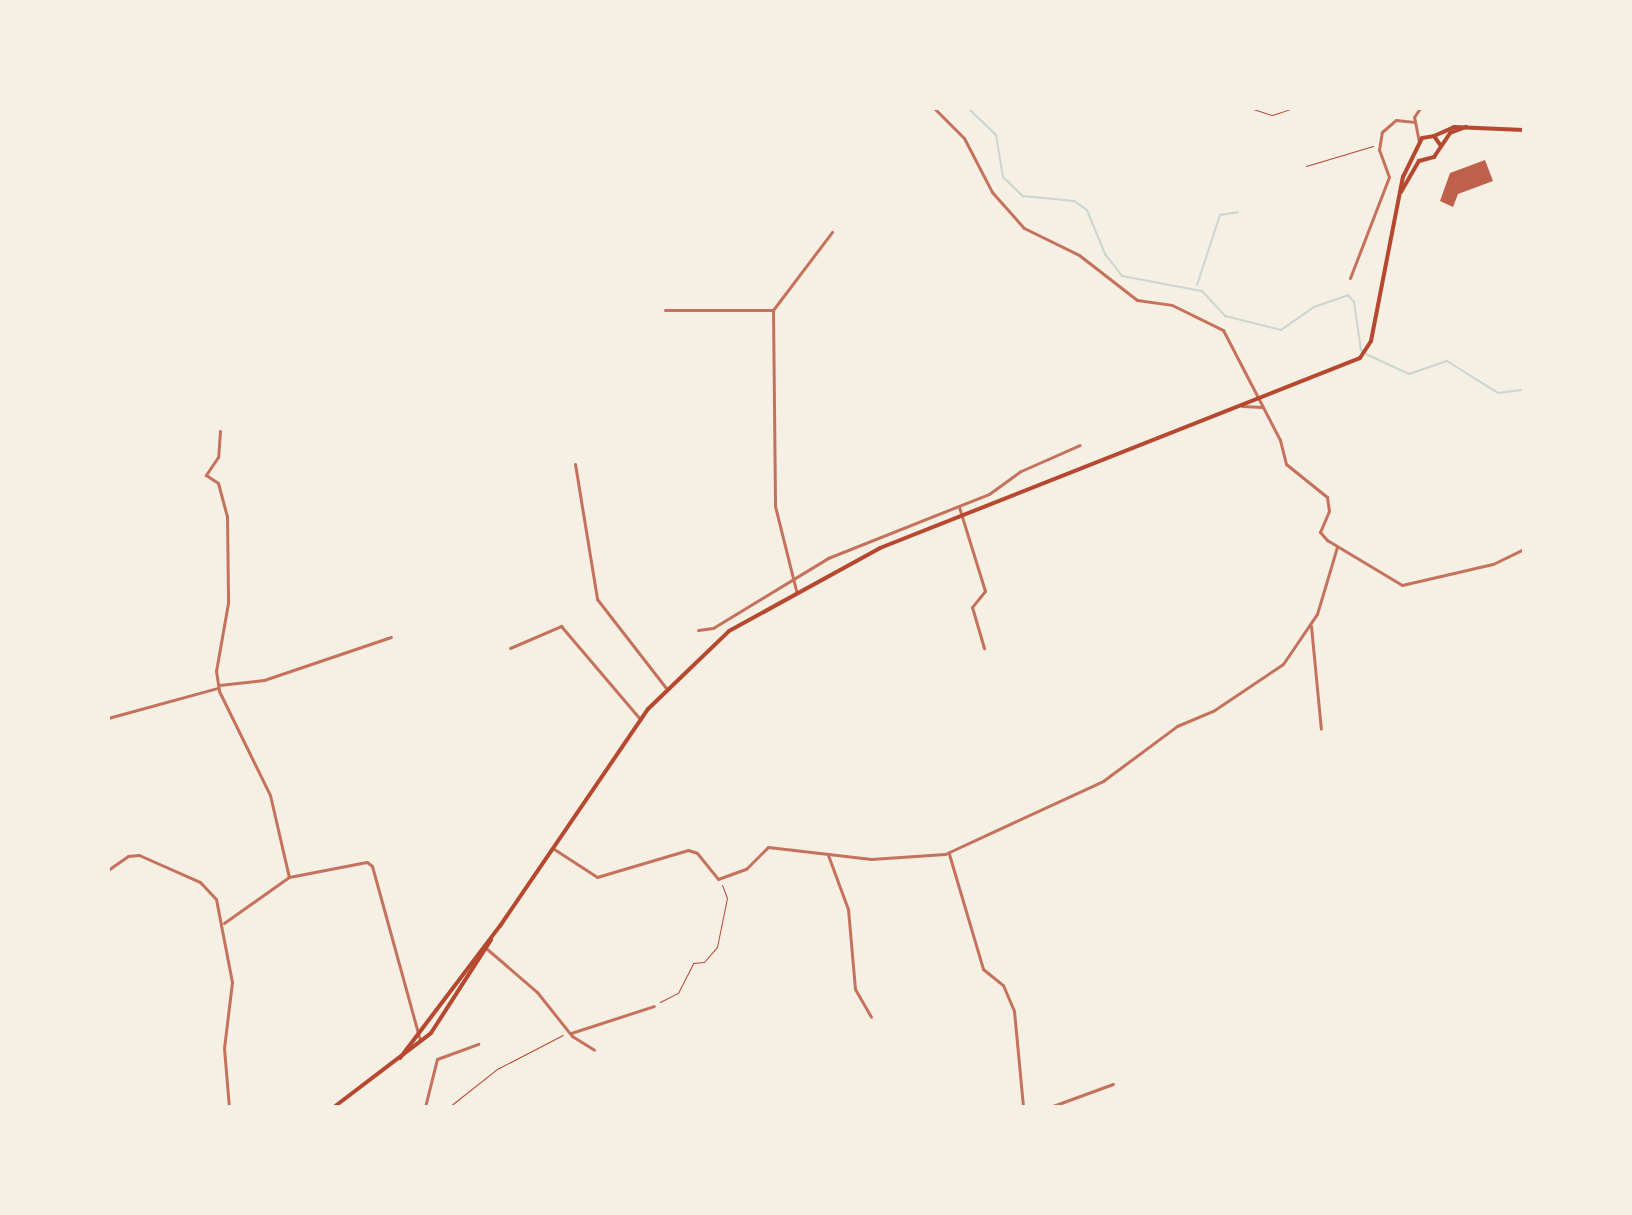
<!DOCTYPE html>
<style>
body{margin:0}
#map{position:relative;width:1632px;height:1215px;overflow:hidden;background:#f6efe4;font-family:"DejaVu Sans",sans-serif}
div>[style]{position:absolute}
.stream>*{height:2px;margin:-1px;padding:0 1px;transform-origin:1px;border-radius:1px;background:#c9d6d2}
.building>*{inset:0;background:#bf614a}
.path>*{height:1px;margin:-0.5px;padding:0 0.5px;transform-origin:0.5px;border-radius:0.5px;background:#b5482f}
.minor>*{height:3px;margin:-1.5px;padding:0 1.5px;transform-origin:1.5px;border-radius:1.5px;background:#c5725c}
.tertiary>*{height:3px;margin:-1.5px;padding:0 1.5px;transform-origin:1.5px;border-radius:1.5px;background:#c5725c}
.secondary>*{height:4px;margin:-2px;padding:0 2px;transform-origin:2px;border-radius:2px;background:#b5482f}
span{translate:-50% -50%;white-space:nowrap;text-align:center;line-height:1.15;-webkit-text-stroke:8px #f6efe4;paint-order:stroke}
.frame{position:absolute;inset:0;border:110px solid #f6efe4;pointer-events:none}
</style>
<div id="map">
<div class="stream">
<i style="left:968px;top:108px;width:39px;rotate:44deg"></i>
<i style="left:996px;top:135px;width:43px;rotate:80.5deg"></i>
<i style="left:1003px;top:177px;width:28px;rotate:44deg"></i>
<i style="left:1023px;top:196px;width:51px;rotate:5.6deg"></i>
<i style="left:1074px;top:201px;width:16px;rotate:35deg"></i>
<i style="left:1087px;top:210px;width:48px;rotate:67.8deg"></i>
<i style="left:1105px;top:254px;width:28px;rotate:52deg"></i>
<i style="left:1122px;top:276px;width:81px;rotate:10.6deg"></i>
<i style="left:1202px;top:291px;width:34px;rotate:47deg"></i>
<i style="left:1225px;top:316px;width:58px;rotate:14deg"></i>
<i style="left:1281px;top:330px;width:40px;rotate:-34.9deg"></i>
<i style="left:1314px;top:307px;width:36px;rotate:-19deg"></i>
<i style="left:1348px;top:295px;width:9px;rotate:49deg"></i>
<i style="left:1354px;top:302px;width:49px;rotate:81.7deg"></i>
<i style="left:1361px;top:350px;width:9px;rotate:36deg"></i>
<i style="left:1368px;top:355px;width:45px;rotate:24.9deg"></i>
<i style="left:1409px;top:374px;width:40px;rotate:-18.9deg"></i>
<i style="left:1447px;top:361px;width:60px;rotate:32.1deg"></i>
<i style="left:1498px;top:393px;width:26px;rotate:-7deg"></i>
<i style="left:1197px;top:285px;width:74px;rotate:-71.8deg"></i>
<i style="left:1220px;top:215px;width:18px;rotate:-9deg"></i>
</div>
<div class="building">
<i style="clip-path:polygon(1485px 160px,1493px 181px,1458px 194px,1453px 207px,1440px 201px,1450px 173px)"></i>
</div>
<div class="path">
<i style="left:1250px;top:108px;width:23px;rotate:18deg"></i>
<i style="left:1272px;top:115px;width:23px;rotate:-18deg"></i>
<i style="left:1306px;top:166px;width:70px;rotate:-16.6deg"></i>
<i style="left:660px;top:1002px;width:20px;rotate:-27deg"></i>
<i style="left:678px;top:993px;width:34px;rotate:-63deg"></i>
<i style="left:693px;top:963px;width:11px;rotate:-5deg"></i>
<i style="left:704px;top:962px;width:20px;rotate:-49deg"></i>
<i style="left:717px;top:947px;width:50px;rotate:-78.5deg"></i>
<i style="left:727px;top:898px;width:14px;rotate:-111deg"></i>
<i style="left:449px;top:1107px;width:61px;rotate:-38.4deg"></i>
<i style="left:497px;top:1069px;width:74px;rotate:-27.3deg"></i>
</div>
<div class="minor">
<i style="left:1419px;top:142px;width:25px;rotate:-101deg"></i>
<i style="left:1414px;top:117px;width:11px;rotate:-56deg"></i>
<i style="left:1350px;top:278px;width:108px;rotate:-68.9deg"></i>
<i style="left:1389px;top:177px;width:29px;rotate:-110deg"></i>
<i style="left:1379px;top:150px;width:18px;rotate:-81deg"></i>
<i style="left:1382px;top:132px;width:18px;rotate:-41deg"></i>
<i style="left:1396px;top:120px;width:18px;rotate:6deg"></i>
<i style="left:665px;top:310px;width:108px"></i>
<i style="left:773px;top:310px;width:196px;rotate:89.4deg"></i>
<i style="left:775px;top:506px;width:87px;rotate:76deg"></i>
<i style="left:773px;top:310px;width:98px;rotate:-52.9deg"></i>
<i style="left:220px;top:431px;width:26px;rotate:94deg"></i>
<i style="left:218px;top:457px;width:22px;rotate:124deg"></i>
<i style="left:206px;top:475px;width:14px;rotate:34deg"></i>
<i style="left:218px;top:483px;width:34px;rotate:75deg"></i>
<i style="left:227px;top:516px;width:87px;rotate:89.3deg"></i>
<i style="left:228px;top:603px;width:69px;rotate:100deg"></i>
<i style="left:216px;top:671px;width:20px;rotate:81deg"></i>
<i style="left:219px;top:691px;width:116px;rotate:63.9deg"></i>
<i style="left:270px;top:795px;width:84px;rotate:77deg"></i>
<i style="left:289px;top:877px;width:79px;rotate:-10.9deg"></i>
<i style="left:367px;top:862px;width:6px;rotate:39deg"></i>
<i style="left:372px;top:866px;width:180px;rotate:74.6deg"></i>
<i style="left:575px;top:464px;width:137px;rotate:80.7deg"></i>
<i style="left:597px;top:599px;width:113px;rotate:52.2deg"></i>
<i style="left:959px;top:507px;width:88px;rotate:72.8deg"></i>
<i style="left:985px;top:591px;width:21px;rotate:129deg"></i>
<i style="left:972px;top:607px;width:43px;rotate:73.7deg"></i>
<i style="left:1311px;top:626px;width:103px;rotate:84.5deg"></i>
<i style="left:698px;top:630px;width:15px;rotate:-8deg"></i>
<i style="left:713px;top:628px;width:135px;rotate:-31.3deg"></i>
<i style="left:828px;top:558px;width:173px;rotate:-21.7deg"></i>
<i style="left:989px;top:494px;width:39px;rotate:-36deg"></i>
<i style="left:1021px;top:471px;width:64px;rotate:-23.8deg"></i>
<i style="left:510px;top:648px;width:56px;rotate:-23.3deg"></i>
<i style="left:561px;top:626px;width:123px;rotate:49.6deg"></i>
<i style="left:219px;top:685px;width:45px;rotate:-6.3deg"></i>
<i style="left:264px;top:680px;width:134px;rotate:-18.7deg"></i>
<i style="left:108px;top:718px;width:114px;rotate:-15.3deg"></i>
<i style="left:554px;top:849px;width:51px;rotate:33.1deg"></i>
<i style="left:597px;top:877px;width:95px;rotate:-16.5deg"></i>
<i style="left:688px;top:850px;width:9px;rotate:18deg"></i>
<i style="left:697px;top:853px;width:33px;rotate:51deg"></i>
<i style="left:718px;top:879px;width:30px;rotate:-20deg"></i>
<i style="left:746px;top:869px;width:31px;rotate:-45deg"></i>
<i style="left:768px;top:847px;width:104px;rotate:6.6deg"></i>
<i style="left:871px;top:859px;width:74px;rotate:-3.9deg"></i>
<i style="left:945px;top:854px;width:174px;rotate:-24.8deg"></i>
<i style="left:1103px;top:781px;width:92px;rotate:-36.6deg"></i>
<i style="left:1177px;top:726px;width:39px;rotate:-23deg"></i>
<i style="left:1213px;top:711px;width:84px;rotate:-33.9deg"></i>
<i style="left:1283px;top:664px;width:60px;rotate:-55.8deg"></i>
<i style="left:1317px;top:614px;width:70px;rotate:-73.4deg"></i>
<i style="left:949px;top:854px;width:120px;rotate:73.5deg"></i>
<i style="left:983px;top:969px;width:26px;rotate:39deg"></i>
<i style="left:1003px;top:985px;width:28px;rotate:67deg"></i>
<i style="left:1014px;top:1011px;width:96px;rotate:84.6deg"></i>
<i style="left:828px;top:855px;width:58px;rotate:69.7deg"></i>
<i style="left:848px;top:909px;width:80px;rotate:85deg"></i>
<i style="left:855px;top:989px;width:32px;rotate:60deg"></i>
<i style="left:108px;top:870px;width:24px;rotate:-35deg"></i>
<i style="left:128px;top:856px;width:11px;rotate:-5deg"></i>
<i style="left:139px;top:855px;width:67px;rotate:23.9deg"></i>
<i style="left:200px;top:882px;width:23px;rotate:47deg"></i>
<i style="left:216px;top:899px;width:85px;rotate:79.1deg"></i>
<i style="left:232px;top:982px;width:66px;rotate:96.9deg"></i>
<i style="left:224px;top:1048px;width:59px;rotate:85.2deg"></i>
<i style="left:224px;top:923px;width:80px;rotate:-35.3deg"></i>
<i style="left:487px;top:949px;width:66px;rotate:40.7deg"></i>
<i style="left:537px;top:992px;width:56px;rotate:51.5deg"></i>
<i style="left:572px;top:1036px;width:26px;rotate:32deg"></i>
<i style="left:571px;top:1033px;width:87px;rotate:-18deg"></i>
<i style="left:425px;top:1107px;width:49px;rotate:-76deg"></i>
<i style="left:437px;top:1059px;width:44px;rotate:-20.1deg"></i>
<i style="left:513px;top:1107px;width:15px"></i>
<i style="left:1050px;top:1107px;width:67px;rotate:-20.1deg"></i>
</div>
<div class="tertiary">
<i style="left:934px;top:108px;width:42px;rotate:45deg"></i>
<i style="left:964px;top:138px;width:61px;rotate:62.6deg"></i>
<i style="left:992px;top:192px;width:48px;rotate:48.4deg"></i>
<i style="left:1024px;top:228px;width:61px;rotate:26.1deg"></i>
<i style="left:1079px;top:255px;width:73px;rotate:37.8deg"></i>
<i style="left:1137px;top:300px;width:35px;rotate:8deg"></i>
<i style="left:1172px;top:305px;width:57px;rotate:26.1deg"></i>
<i style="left:1223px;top:330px;width:124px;rotate:62.6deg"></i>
<i style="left:1280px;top:440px;width:25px;rotate:76deg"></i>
<i style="left:1286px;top:464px;width:53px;rotate:38.8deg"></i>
<i style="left:1327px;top:497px;width:14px;rotate:82deg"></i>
<i style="left:1329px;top:511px;width:23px;rotate:113deg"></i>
<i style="left:1320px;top:532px;width:11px;rotate:49deg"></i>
<i style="left:1327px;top:540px;width:87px;rotate:31deg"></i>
<i style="left:1402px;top:585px;width:93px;rotate:-13deg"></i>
<i style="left:1493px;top:564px;width:34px;rotate:-26deg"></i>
<i style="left:1242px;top:406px;width:20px;rotate:3deg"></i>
</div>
<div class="secondary">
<i style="left:1434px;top:136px;width:22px;rotate:-24deg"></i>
<i style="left:1454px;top:127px;width:70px;rotate:2.5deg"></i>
<i style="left:1401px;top:192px;width:36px;rotate:-60deg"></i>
<i style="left:1419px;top:161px;width:16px;rotate:-15deg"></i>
<i style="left:1434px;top:157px;width:29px;rotate:-56deg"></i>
<i style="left:1450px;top:133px;width:17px;rotate:-21deg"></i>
<i style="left:400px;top:1058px;width:166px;rotate:-52.9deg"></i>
<i style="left:500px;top:926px;width:263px;rotate:-55.7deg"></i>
<i style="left:648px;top:709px;width:112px;rotate:-43.9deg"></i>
<i style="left:729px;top:631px;width:172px;rotate:-28.8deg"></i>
<i style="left:880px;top:548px;width:516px;rotate:-21.6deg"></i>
<i style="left:1360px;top:358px;width:20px;rotate:-57deg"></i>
<i style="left:1371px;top:341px;width:167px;rotate:-79deg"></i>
<i style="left:1403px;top:177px;width:43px;rotate:-64deg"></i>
<i style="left:1422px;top:138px;width:12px;rotate:-9deg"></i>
<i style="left:1434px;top:136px;width:12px;rotate:55deg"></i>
<i style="left:334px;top:1107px;width:122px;rotate:-37.3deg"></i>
<i style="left:431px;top:1033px;width:111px;rotate:-57.2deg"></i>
</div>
<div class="frame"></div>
</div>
